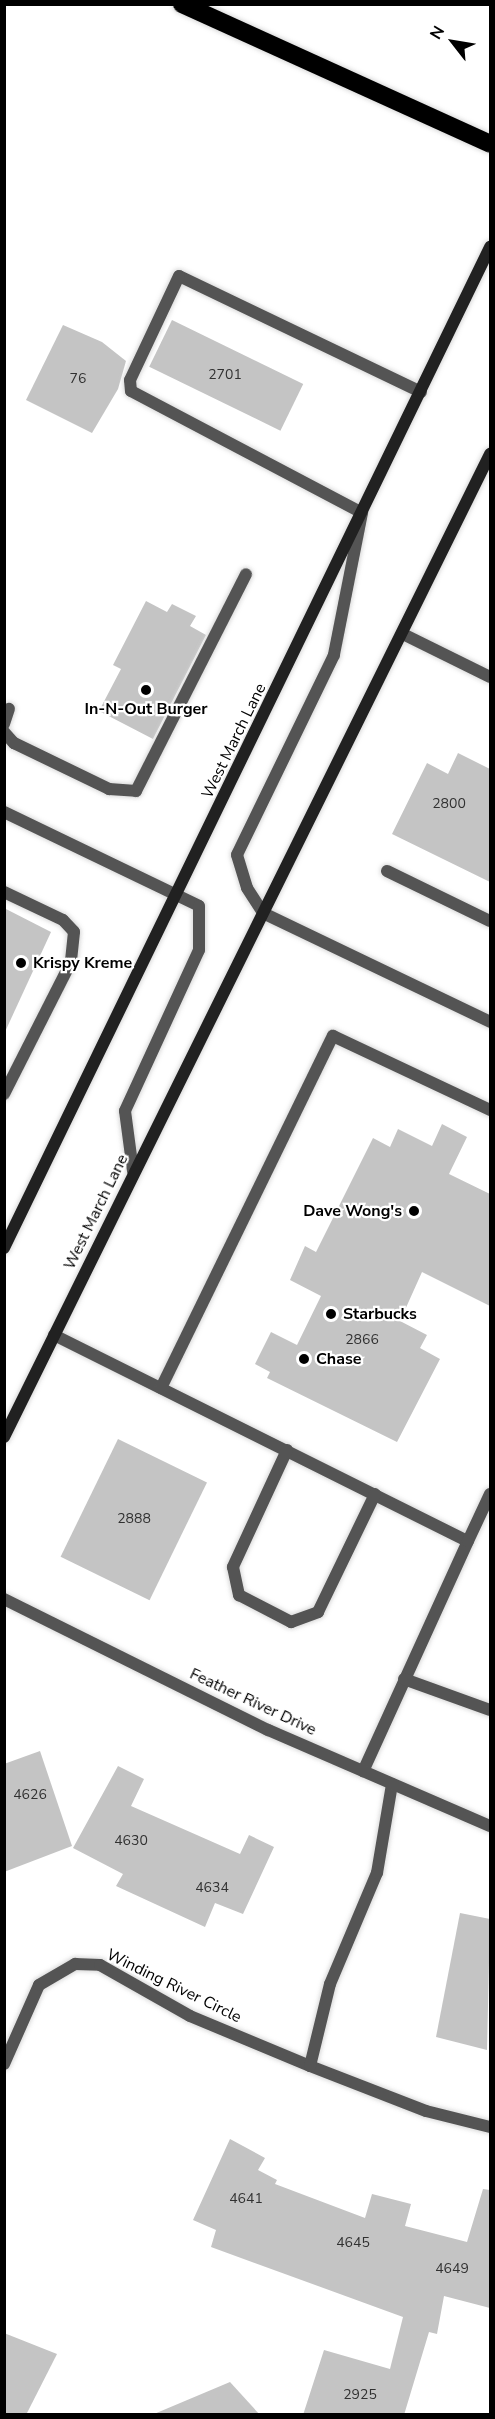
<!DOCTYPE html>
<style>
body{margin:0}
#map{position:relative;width:495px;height:2419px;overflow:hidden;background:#fff;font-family:"Nunito Sans",sans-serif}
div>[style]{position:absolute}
.building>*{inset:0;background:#c4c4c4;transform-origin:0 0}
.roads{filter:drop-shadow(0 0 2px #dbdbdb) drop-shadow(0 0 2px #dbdbdb)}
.service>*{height:12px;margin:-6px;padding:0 6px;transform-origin:6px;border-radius:6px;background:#545454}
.minor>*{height:12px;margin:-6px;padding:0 6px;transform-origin:6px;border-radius:6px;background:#545454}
.tertiary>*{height:12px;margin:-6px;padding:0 6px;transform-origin:6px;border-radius:6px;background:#545454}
.secondary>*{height:12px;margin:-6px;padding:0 6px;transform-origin:6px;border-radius:6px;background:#212121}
.motorway>*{height:18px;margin:-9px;padding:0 9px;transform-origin:9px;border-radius:9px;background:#000}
.dots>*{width:16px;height:16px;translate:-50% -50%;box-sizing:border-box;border:3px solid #fff;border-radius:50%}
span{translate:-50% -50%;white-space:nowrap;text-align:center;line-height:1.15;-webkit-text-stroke:4.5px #fff;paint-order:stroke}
.number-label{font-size:14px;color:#313131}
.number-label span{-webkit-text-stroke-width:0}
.poi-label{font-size:16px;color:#000;font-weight:700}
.left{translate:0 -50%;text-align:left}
.right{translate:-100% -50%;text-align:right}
.street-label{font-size:16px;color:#000}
.frame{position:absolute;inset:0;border:6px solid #000;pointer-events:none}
.north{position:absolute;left:423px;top:12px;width:60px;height:60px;-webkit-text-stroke:4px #fff;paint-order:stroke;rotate:301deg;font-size:16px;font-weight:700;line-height:24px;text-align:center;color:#000}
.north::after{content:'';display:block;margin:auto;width:21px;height:27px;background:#000;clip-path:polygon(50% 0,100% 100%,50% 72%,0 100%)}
</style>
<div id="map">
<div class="building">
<i style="left:172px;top:320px;width:146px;height:52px;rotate:26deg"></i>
<i style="clip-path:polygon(63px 325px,102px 342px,126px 361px,118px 389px,92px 433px,26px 400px)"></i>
<i style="clip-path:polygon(146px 601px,167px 612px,172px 604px,196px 616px,190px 626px,206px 635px,153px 739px,99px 711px,121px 669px,113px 665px)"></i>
<i style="clip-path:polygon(458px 753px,490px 769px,490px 882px,392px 834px,427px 763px,448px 774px)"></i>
<i style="clip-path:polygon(4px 908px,51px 932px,4px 1034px)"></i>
<i style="clip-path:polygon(442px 1124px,467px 1137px,449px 1174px,490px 1194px,490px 1306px,422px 1272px,400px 1321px,427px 1335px,420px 1348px,440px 1359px,397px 1442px,267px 1378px,270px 1372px,255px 1364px,271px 1332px,297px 1345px,321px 1296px,290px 1280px,305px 1246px,316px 1252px,373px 1138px,390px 1147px,398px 1129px,432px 1146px)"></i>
<i style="left:118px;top:1439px;width:99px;height:131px;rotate:26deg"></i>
<i style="clip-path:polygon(40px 1751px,72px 1846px,4px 1872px,4px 1764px)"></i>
<i style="clip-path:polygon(118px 1766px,144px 1779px,131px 1806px,240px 1854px,249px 1835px,274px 1847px,243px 1914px,215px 1903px,205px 1927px,116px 1886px,123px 1874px,73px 1848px)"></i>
<i style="clip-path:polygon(460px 1913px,490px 1919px,487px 2050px,436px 2037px)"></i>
<i style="clip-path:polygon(230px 2139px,265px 2158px,258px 2170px,277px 2180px,275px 2184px,365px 2218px,372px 2194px,411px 2204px,405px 2226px,467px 2242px,483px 2189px,490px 2190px,490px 2308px,444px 2296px,437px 2334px,429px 2332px,404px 2415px,303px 2415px,324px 2350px,390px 2369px,403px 2317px,211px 2247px,216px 2230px,193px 2220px)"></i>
<i style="clip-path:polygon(4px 2333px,57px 2354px,26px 2415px,4px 2415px)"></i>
<i style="clip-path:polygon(230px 2382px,260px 2415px,154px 2415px,154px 2414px)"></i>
</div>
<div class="roads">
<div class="service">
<i style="left:421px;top:392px;width:268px;rotate:-154.4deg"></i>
<i style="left:179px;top:276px;width:115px;rotate:115.2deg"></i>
<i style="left:130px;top:380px;width:11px;rotate:85deg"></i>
<i style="left:131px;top:391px;width:261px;rotate:27.8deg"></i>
<i style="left:362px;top:513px;width:145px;rotate:101.2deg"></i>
<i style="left:334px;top:655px;width:222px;rotate:115.9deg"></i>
<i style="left:237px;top:855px;width:34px;rotate:73deg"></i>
<i style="left:247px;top:888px;width:30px;rotate:57deg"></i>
<i style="left:263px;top:913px;width:252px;rotate:25.6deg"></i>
<i style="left:403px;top:634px;width:97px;rotate:26.3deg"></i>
<i style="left:4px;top:724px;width:16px;rotate:-72deg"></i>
<i style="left:4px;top:732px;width:15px;rotate:48deg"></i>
<i style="left:14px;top:743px;width:106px;rotate:25.8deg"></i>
<i style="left:109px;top:789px;width:27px;rotate:4deg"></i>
<i style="left:136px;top:791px;width:243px;rotate:-63.1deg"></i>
<i style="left:4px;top:812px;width:216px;rotate:25.7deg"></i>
<i style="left:199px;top:906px;width:44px;rotate:90deg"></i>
<i style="left:199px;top:950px;width:177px;rotate:114.7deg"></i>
<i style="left:125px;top:1111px;width:61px;rotate:82.4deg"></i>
<i style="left:387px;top:871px;width:114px;rotate:25.9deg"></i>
<i style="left:4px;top:892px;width:65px;rotate:25.4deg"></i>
<i style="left:63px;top:920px;width:16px;rotate:47deg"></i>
<i style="left:74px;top:932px;width:30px;rotate:96deg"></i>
<i style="left:71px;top:962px;width:148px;rotate:116.9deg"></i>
<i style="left:54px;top:1335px;width:462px;rotate:26.5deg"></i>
<i style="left:468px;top:1541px;width:253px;rotate:114.5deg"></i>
<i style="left:161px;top:1388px;width:392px;rotate:-64deg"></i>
<i style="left:333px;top:1036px;width:174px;rotate:25.2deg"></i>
<i style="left:287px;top:1450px;width:129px;rotate:114.8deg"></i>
<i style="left:233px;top:1567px;width:29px;rotate:78deg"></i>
<i style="left:239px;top:1595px;width:59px;rotate:27.4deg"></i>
<i style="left:291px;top:1622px;width:29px;rotate:-20deg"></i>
<i style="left:318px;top:1612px;width:131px;rotate:-64.2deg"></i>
<i style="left:468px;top:1541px;width:52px;rotate:-64.9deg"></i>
<i style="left:404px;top:1679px;width:91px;rotate:19.8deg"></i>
</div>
<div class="minor">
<i style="left:4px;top:2064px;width:86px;rotate:-66.1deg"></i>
<i style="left:39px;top:1985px;width:42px;rotate:-30.3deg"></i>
<i style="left:75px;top:1964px;width:25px;rotate:2deg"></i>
<i style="left:100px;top:1965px;width:103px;rotate:29.5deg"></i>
<i style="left:190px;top:2016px;width:130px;rotate:22.6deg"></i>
<i style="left:310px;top:2066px;width:124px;rotate:21.2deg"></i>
<i style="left:426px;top:2111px;width:66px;rotate:14deg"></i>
<i style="left:310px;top:2066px;width:84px;rotate:-76.3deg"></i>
<i style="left:330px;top:1984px;width:121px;rotate:-67.1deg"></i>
<i style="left:377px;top:1873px;width:90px;rotate:-80.4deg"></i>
</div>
<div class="tertiary">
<i style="left:4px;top:1599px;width:295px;rotate:26.4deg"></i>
<i style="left:268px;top:1730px;width:242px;rotate:23.4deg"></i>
</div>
<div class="secondary">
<i style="left:4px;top:1248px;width:1113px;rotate:-64.1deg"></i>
<i style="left:4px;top:1437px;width:1097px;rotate:-63.69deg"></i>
</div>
<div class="motorway">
<i style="left:182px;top:4px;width:338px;rotate:24.4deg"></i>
</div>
</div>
<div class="dots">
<i style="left:146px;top:690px;background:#000"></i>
<i style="left:21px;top:963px;background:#000"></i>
<i style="left:414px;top:1211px;background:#000"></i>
<i style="left:331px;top:1314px;background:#000"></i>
<i style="left:304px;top:1359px;background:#000"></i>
</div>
<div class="number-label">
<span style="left:225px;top:375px">2701</span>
<span style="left:78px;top:379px">76</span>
<span style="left:449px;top:804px">2800</span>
<span style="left:362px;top:1340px">2866</span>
<span style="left:134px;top:1519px">2888</span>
<span style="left:30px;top:1795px">4626</span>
<span style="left:131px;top:1841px">4630</span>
<span style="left:212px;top:1888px">4634</span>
<span style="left:246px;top:2199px">4641</span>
<span style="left:353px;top:2243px">4645</span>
<span style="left:452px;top:2269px">4649</span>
<span style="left:360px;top:2395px">2925</span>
</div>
<div class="poi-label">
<span style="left:146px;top:709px">In-N-Out Burger</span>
<span class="left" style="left:33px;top:963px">Krispy Kreme</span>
<span class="right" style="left:402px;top:1211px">Dave Wong's</span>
<span class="left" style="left:343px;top:1314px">Starbucks</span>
<span class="left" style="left:316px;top:1359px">Chase</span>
</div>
<div class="street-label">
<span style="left:234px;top:741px;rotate:-64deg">West March Lane</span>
<span style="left:96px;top:1212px;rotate:-64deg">West March Lane</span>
<span style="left:253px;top:1702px;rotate:25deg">Feather River Drive</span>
<span style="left:174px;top:1986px;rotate:26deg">Winding River Circle</span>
</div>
<div class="frame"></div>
<div class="north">N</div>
</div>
